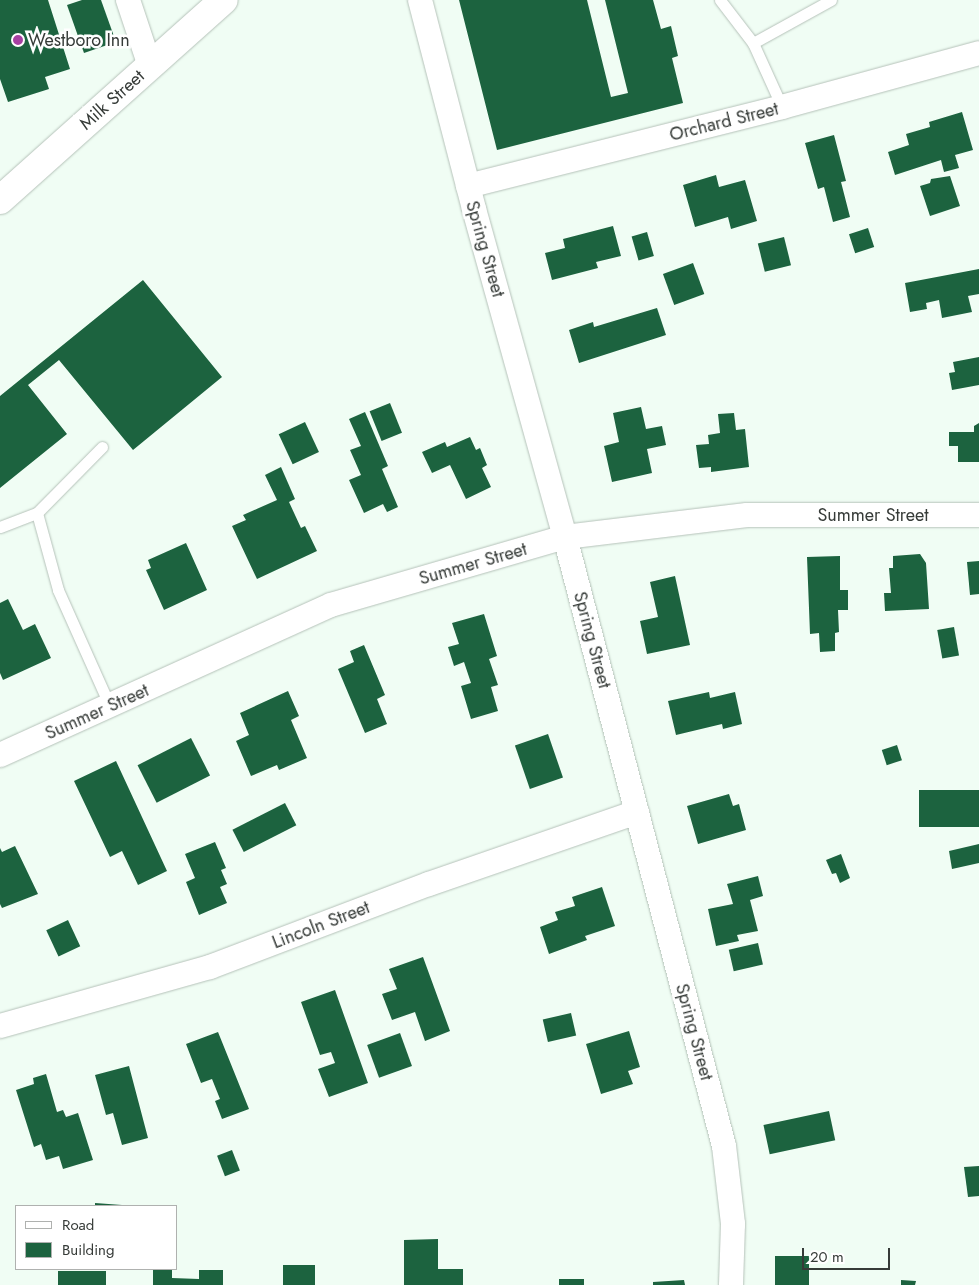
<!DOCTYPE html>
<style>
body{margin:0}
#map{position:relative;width:979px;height:1285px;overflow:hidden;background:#f0fdf4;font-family:Jost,sans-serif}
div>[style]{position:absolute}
.building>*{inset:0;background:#1c633f;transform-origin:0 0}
.roads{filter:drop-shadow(0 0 1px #b5c2b9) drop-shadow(0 0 1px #b5c2b9)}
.lane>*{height:11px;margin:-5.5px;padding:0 5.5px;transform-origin:5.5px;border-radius:5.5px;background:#fff}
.street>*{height:24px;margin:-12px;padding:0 12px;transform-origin:12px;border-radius:12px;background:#fff}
.secondary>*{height:28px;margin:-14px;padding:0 14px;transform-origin:14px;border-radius:14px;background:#fff}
.dots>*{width:14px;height:14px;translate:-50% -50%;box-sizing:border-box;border:2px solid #fff;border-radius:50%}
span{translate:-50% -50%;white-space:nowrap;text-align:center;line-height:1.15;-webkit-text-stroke:5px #fff;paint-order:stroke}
.poi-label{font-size:18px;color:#363b38}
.left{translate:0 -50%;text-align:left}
.street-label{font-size:18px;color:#363b38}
.legend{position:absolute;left:15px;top:1205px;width:162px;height:65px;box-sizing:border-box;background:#fff;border:1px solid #afb1af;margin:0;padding:6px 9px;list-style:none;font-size:15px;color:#363b38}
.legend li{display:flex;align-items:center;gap:10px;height:25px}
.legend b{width:25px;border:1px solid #afb1af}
.scale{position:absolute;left:802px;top:1248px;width:88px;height:22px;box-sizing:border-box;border:2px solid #363b38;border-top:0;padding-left:6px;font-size:15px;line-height:18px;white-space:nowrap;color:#363b38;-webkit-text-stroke:4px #fff;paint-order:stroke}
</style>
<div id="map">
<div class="building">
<i style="clip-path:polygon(0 0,48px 0,70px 69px,45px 77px,49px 89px,8px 102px,0 79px)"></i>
<i style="clip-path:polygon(82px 0,101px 0,116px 42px,84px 53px,67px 5px)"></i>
<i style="clip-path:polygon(459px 0,587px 0,611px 97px,628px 93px,605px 0,653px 0,661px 29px,671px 26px,678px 56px,672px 58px,683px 103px,497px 150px)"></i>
<i style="clip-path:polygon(962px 112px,973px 150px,955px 155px,959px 168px,944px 172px,941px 160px,895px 175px,888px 152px,909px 145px,906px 134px,930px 127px,929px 122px)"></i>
<i style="clip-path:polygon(834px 135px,846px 181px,841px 182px,850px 217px,833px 222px,824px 187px,818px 189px,805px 143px)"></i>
<i style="clip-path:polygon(716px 175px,719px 187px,745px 180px,757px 221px,731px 229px,728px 217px,695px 227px,683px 185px)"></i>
<i style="clip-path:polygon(950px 176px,960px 206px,930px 216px,920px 186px,930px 183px,931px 179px)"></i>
<i style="clip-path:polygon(613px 226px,621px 256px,596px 262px,598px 268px,552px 280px,545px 253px,565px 248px,563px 239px)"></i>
<i style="left:868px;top:228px;width:20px;height:20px;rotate:72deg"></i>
<i style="left:647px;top:232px;width:25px;height:16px;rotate:74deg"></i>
<i style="left:784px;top:237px;width:29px;height:27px;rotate:76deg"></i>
<i style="left:693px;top:263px;width:33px;height:32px;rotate:70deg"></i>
<i style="clip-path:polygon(979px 269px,979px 294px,968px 296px,972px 312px,942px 318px,939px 300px,926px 303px,927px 309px,910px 312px,905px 283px)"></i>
<i style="clip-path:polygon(143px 280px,222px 377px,133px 450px,59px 360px,28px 385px,67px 434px,0 488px,0 396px)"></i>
<i style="clip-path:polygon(657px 308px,666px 335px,579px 363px,569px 330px,593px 322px,594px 327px)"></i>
<i style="clip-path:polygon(979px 357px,979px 385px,952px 390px,949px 373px,955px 372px,953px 362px)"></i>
<i style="left:390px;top:403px;width:32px;height:22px;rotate:68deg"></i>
<i style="clip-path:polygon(641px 407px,646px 429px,662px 426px,666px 445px,647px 449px,652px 473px,612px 482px,604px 446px,619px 442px,613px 413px)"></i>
<i style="clip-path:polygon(365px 412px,388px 466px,382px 469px,398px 507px,387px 512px,383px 504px,364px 513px,349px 480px,361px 475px,350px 450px,361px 446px,349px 419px)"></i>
<i style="clip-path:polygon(734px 413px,736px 430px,745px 429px,749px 467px,711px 472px,711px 467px,699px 468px,696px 445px,709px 444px,708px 435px,720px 433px,718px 414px)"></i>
<i style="left:305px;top:422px;width:33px;height:29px;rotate:65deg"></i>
<i style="clip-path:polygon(979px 423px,979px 462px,958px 462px,958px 446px,949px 446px,949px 432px,974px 432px,974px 426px)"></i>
<i style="clip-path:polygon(470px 437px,476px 450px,480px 448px,487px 465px,482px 468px,491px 487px,466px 499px,450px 465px,432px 473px,422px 452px,445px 442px,447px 447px)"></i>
<i style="clip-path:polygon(281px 467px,295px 499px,289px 502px,301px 528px,305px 526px,317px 551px,257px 579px,232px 526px,246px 520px,243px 515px,277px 500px,265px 475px)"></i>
<i style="clip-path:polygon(186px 543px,207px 590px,164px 610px,146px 570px,151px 568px,148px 560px)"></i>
<i style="clip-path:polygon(920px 554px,926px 563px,929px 609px,885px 611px,884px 593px,891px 593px,889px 568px,893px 568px,893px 556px)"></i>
<i style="clip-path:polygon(840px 556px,840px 590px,848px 590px,848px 610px,838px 610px,839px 632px,835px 633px,835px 651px,820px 652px,819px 633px,810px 634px,807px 557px)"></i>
<i style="clip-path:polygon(979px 561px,979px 594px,970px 595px,967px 562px)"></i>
<i style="clip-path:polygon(675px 576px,690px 645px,647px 654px,640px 621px,658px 617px,650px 582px)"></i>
<i style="clip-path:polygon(8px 599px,23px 630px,35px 624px,51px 658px,3px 680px,0 673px,0 603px)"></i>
<i style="clip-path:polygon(484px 614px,497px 656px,489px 659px,498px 685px,491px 687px,498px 711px,471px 719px,461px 686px,471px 683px,464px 662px,454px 666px,448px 647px,459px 644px,452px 623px)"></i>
<i style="left:954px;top:627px;width:29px;height:17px;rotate:80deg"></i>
<i style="clip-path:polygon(364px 645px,385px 695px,377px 699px,387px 724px,365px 733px,338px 669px,354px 662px,350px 651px)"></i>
<i style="clip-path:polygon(288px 691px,299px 716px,291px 720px,307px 758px,279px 770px,277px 765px,251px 776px,236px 741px,249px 735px,240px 713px)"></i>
<i style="clip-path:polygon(709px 692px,710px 698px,735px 692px,742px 724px,723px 729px,722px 724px,676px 735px,668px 701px)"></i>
<i style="left:548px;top:734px;width:46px;height:35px;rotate:71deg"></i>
<i style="left:191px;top:738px;width:42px;height:60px;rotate:63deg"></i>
<i style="left:897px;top:745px;width:16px;height:16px;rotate:72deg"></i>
<i style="clip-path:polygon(116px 761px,167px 871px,138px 885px,122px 851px,110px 857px,74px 781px)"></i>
<i style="left:979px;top:790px;width:37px;height:60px;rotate:90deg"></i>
<i style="clip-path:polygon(729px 794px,733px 806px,739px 804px,746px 830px,698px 844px,687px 806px)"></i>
<i style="left:285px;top:803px;width:25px;height:59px;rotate:63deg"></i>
<i style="clip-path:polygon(215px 842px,226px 868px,221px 870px,227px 884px,220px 887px,227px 903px,199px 915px,186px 882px,195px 878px,185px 854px)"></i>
<i style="clip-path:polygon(979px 844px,979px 863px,952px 869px,949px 851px)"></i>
<i style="clip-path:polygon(15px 846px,38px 894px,2px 908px,0 904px,0 848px,2px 852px)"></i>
<i style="clip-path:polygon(841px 854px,850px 878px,840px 883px,836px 873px,832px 874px,826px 860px)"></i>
<i style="clip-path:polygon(758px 876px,763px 896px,750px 900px,758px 931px,737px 935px,739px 941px,716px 946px,708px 909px,733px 904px,727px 884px)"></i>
<i style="clip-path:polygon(602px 887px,615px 926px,585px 936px,587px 940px,549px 954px,540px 927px,558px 920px,555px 912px,575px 906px,572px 897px)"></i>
<i style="left:68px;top:920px;width:29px;height:24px;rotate:65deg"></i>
<i style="left:758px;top:943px;width:22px;height:30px;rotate:77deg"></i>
<i style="clip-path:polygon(423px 957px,450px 1031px,425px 1041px,415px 1012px,392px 1020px,382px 994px,397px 989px,389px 969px)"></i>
<i style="clip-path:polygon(335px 990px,368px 1083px,329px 1097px,318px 1069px,335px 1063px,331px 1052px,320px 1055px,301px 1002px)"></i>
<i style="left:571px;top:1013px;width:23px;height:29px;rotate:77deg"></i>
<i style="clip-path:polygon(629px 1031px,640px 1067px,628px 1071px,633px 1084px,601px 1094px,586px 1044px)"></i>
<i style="clip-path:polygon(218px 1032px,249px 1109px,222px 1119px,215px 1101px,220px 1099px,212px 1079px,201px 1083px,186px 1044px)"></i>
<i style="left:400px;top:1033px;width:35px;height:35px;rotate:70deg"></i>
<i style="clip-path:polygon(129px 1066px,148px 1138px,122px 1145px,113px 1113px,106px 1115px,95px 1075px)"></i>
<i style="clip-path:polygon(46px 1074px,57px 1112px,63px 1110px,66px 1117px,78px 1113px,93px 1160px,63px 1169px,59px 1156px,46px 1160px,41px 1144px,34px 1147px,16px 1090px,34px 1084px,33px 1078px)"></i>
<i style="left:829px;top:1111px;width:30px;height:67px;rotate:78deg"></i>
<i style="left:232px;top:1150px;width:22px;height:16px;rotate:69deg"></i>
<i style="clip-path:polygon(979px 1166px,979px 1196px,968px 1197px,964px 1167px)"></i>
<i style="clip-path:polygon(95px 1203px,122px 1205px,122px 1206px,95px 1206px)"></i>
<i style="clip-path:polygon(438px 1239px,438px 1269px,463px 1269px,463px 1285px,404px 1285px,404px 1240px)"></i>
<i style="left:775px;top:1256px;width:34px;height:29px"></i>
<i style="left:283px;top:1265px;width:32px;height:20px"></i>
<i style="clip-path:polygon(153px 1269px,172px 1269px,172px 1278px,199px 1279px,199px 1270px,223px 1270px,223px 1285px,153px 1285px)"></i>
<i style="left:58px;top:1271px;width:48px;height:14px"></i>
<i style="left:559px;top:1279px;width:25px;height:6px"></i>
<i style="clip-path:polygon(684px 1280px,685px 1285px,653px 1285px,653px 1282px)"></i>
<i style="clip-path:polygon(901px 1280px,916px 1281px,915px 1285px,901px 1285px)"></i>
</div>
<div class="roads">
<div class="lane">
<i style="left:720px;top:0;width:54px;rotate:52.5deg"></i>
<i style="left:753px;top:43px;width:70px;rotate:65.6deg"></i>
<i style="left:753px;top:43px;width:89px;rotate:-28.9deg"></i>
<i style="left:102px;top:447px;width:93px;rotate:134.6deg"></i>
<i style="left:37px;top:513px;width:80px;rotate:74.7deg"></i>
<i style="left:58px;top:590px;width:127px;rotate:65.9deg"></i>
<i style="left:0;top:527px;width:40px;rotate:-21deg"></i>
</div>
<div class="street">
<i style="left:128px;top:0;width:70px;rotate:71.6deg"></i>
<i style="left:420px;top:0;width:216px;rotate:75.5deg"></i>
<i style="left:474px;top:209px;width:340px;rotate:74.5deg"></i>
<i style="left:565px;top:537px;width:629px;rotate:75.37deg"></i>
<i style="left:724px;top:1146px;width:79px;rotate:83.4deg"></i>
<i style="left:733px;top:1224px;width:61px;rotate:91.9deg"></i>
<i style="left:468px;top:186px;width:324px;rotate:-14.1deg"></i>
<i style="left:782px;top:107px;width:204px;rotate:-15.3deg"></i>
<i style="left:0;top:755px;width:363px;rotate:-24.4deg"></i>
<i style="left:331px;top:605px;width:244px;rotate:-16.2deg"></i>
<i style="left:565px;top:537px;width:183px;rotate:-6.9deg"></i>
<i style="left:747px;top:515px;width:232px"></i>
<i style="left:0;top:1026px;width:218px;rotate:-15.7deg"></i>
<i style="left:210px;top:967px;width:234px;rotate:-20.8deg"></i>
<i style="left:429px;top:884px;width:220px;rotate:-19.1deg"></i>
</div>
<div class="secondary">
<i style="left:0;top:200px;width:300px;rotate:-41.8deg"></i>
</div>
</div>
<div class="dots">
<i style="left:18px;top:40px;background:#a740a3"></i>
</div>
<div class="poi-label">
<span class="left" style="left:28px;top:40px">Westboro Inn</span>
</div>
<div class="street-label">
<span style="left:112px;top:100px;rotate:-42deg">Milk Street</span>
<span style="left:724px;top:122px;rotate:-14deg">Orchard Street</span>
<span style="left:485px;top:249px;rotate:74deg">Spring Street</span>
<span style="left:873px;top:515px">Summer Street</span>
<span style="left:473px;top:564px;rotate:-16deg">Summer Street</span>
<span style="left:592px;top:640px;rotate:75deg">Spring Street</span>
<span style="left:97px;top:712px;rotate:-24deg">Summer Street</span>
<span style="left:321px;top:925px;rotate:-21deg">Lincoln Street</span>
<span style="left:694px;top:1032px;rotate:75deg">Spring Street</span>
</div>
<ul class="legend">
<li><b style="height:6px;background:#fff"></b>Road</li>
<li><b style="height:14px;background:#1c633f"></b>Building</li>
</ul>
<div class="scale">20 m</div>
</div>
